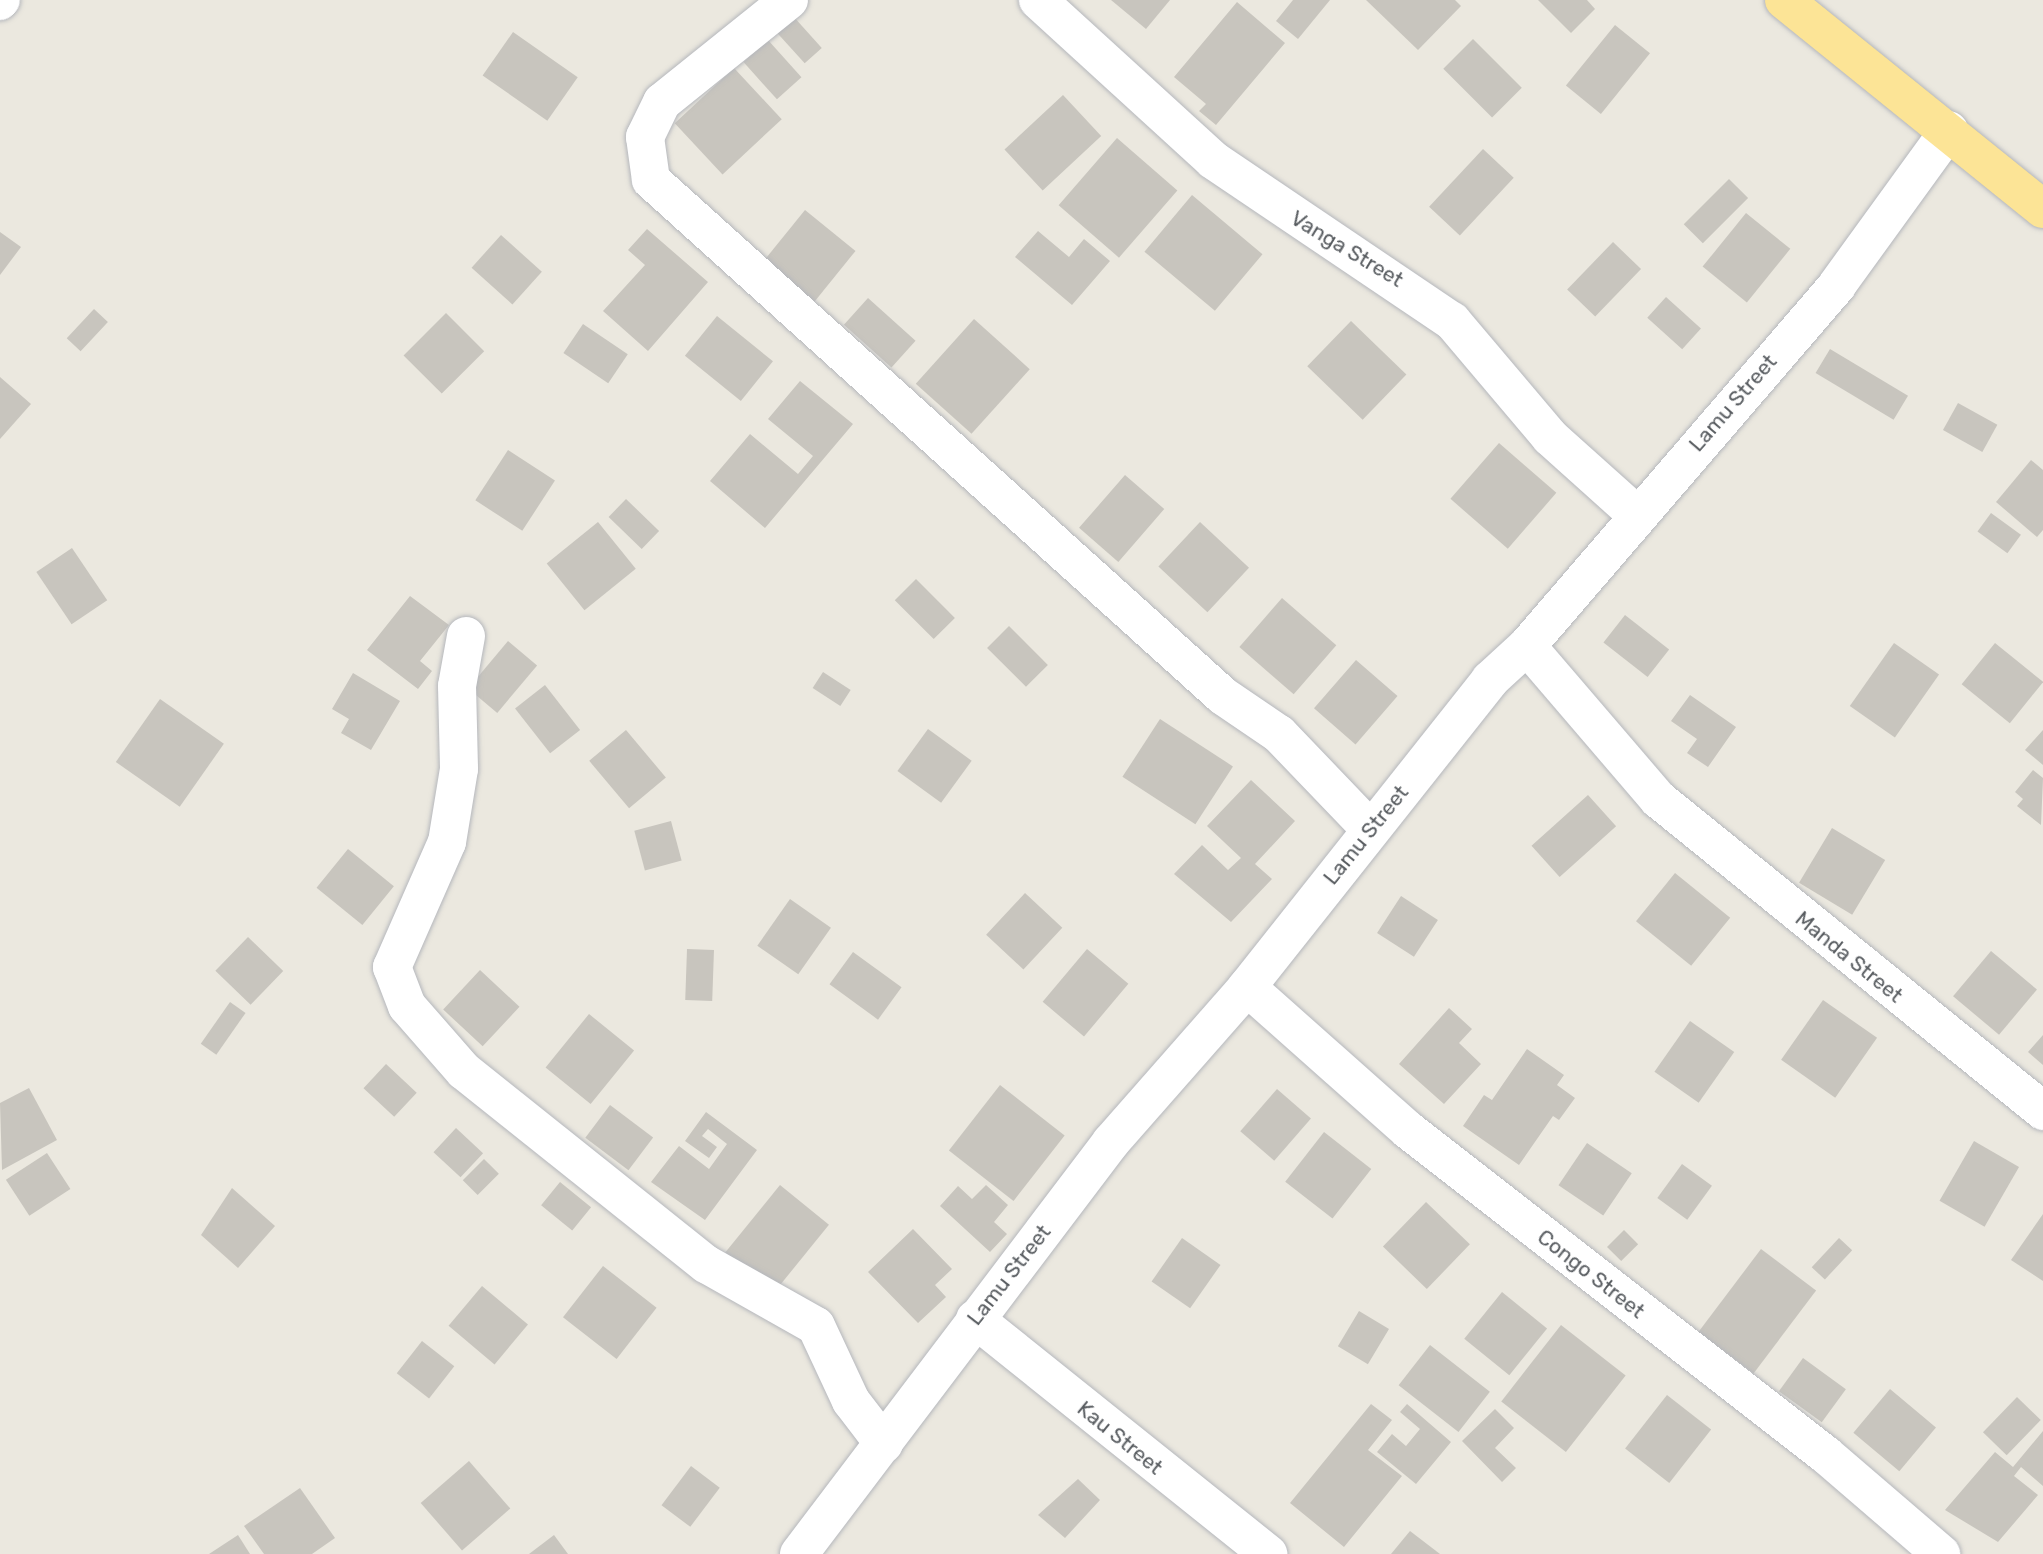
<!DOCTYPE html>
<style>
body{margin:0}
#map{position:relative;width:2043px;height:1554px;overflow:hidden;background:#ebe8df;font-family:Rubik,sans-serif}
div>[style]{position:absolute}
.building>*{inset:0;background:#c8c5be;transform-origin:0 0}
.roads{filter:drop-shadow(0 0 2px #b5b7bc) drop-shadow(0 0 2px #b5b7bc)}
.minor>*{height:38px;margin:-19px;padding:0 19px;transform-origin:19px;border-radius:19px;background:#fff}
.trunk>*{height:38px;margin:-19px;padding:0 19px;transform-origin:19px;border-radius:19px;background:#fce496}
span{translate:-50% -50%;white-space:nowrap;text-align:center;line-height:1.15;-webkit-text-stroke:5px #fff;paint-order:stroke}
.street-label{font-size:21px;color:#585c60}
</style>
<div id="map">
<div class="building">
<i style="clip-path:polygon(1111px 0,1170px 0,1146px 29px)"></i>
<i style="clip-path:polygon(1293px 0,1330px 0,1298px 39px,1276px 21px)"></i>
<i style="clip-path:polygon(1366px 0,1455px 0,1461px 6px,1418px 50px)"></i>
<i style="clip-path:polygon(1538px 0,1587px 0,1595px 9px,1571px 33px)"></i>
<i style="clip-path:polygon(1237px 2px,1285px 43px,1216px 125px,1199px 111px,1206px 104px,1174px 77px)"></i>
<i style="left:793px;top:16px;width:43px;height:23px;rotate:48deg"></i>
<i style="left:1615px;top:25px;width:45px;height:78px;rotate:39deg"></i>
<i style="left:513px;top:32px;width:79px;height:53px;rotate:35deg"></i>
<i style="left:1473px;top:39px;width:69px;height:42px;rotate:45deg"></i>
<i style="left:768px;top:40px;width:50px;height:33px;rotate:48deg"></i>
<i style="left:734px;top:68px;width:70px;height:81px;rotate:47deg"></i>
<i style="left:1063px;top:95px;width:56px;height:80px;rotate:47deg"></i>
<i style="left:1117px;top:138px;width:80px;height:89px;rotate:41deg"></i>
<i style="left:1483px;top:149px;width:42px;height:79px;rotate:43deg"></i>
<i style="left:1729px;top:179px;width:27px;height:64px;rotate:45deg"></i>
<i style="left:1192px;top:195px;width:92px;height:74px;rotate:40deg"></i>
<i style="left:805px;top:210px;width:65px;height:65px;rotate:39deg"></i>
<i style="left:1746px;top:213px;width:57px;height:69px;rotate:39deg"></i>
<i style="clip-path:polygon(647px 229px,708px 282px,648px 351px,603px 311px,645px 265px,628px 250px)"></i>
<i style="clip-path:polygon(1038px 231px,1069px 257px,1084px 239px,1110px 261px,1072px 305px,1015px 257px)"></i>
<i style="clip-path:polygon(0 232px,21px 247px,0 275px)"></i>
<i style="left:501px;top:235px;width:55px;height:44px;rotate:42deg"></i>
<i style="left:1613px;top:242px;width:39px;height:66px;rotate:44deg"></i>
<i style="left:1666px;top:297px;width:47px;height:28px;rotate:42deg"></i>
<i style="left:868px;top:298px;width:64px;height:36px;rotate:42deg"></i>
<i style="left:94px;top:309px;width:19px;height:40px;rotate:43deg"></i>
<i style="left:446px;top:313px;width:54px;height:60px;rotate:45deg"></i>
<i style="left:717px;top:316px;width:72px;height:51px;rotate:39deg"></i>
<i style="left:974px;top:319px;width:75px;height:87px;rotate:42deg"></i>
<i style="left:1351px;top:321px;width:77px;height:63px;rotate:44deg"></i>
<i style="left:583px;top:324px;width:54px;height:35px;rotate:34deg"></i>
<i style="left:1830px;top:349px;width:91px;height:28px;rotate:31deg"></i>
<i style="clip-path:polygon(0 377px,31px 404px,0 439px)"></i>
<i style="clip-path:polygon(800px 381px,853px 424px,765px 528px,710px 481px,750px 434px,798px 474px,813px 456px,768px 419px)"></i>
<i style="left:1958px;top:403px;width:45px;height:31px;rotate:29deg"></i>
<i style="left:1499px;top:443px;width:76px;height:74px;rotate:41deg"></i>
<i style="left:508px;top:450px;width:56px;height:60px;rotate:33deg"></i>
<i style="clip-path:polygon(2031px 460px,2043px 470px,2043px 530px,2037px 537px,1996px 502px)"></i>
<i style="left:1125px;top:475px;width:52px;height:70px;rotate:41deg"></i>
<i style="left:626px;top:499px;width:46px;height:25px;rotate:44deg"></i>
<i style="left:1991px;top:513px;width:37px;height:23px;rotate:36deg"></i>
<i style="left:598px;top:522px;width:60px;height:66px;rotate:51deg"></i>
<i style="left:1200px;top:522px;width:67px;height:61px;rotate:43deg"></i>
<i style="left:72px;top:548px;width:63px;height:43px;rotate:56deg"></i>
<i style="left:916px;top:579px;width:55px;height:30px;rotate:45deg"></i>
<i style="clip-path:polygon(410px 596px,449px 625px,420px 661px,432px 671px,418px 689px,367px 650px)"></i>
<i style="left:1282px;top:598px;width:72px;height:65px;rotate:41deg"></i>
<i style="left:1625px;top:615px;width:56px;height:35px;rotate:38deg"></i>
<i style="left:1009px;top:626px;width:55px;height:31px;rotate:45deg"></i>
<i style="left:508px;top:641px;width:38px;height:62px;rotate:40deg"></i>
<i style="left:1894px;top:643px;width:55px;height:77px;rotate:35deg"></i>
<i style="left:1995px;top:643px;width:62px;height:53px;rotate:39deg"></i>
<i style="left:1356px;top:660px;width:55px;height:64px;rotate:41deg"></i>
<i style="left:823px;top:672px;width:33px;height:19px;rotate:33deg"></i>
<i style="clip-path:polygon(353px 673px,400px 701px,371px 750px,341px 733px,349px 719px,332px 709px)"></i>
<i style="left:545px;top:685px;width:57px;height:38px;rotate:52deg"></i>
<i style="clip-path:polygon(1690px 695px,1736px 727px,1708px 767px,1687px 753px,1697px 739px,1671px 721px)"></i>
<i style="left:160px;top:699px;width:78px;height:77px;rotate:35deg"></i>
<i style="left:1160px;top:719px;width:87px;height:69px;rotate:33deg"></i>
<i style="left:928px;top:729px;width:54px;height:52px;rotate:36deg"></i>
<i style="left:626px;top:730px;width:62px;height:48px;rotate:50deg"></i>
<i style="clip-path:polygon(2043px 730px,2043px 765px,2025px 750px)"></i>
<i style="clip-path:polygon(2033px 770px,2043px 778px,2041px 825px,2017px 806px,2023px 799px,2015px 792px)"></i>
<i style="clip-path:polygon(1251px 780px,1295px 821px,1255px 864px,1272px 879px,1231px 922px,1174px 874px,1202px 845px,1228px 870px,1241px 858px,1207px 826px)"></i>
<i style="left:1588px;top:795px;width:42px;height:76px;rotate:48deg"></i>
<i style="left:671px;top:821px;width:41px;height:38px;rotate:75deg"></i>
<i style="left:1832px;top:828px;width:62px;height:64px;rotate:31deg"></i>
<i style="left:348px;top:849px;width:59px;height:50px;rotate:39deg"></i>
<i style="left:1675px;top:873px;width:71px;height:62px;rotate:39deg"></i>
<i style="left:1025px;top:893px;width:51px;height:57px;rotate:43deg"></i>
<i style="left:1401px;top:896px;width:44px;height:44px;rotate:33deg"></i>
<i style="left:790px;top:899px;width:50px;height:57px;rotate:35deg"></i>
<i style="left:248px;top:937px;width:49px;height:47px;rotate:44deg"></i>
<i style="left:687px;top:949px;width:27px;height:51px;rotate:2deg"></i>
<i style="left:1087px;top:949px;width:54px;height:69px;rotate:40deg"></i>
<i style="left:1991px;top:951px;width:60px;height:59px;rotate:40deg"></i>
<i style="left:853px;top:952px;width:60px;height:40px;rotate:36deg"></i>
<i style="left:480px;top:970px;width:54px;height:54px;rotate:43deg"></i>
<i style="left:1823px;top:1000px;width:66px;height:73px;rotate:35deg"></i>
<i style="left:230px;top:1002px;width:19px;height:51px;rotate:35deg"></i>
<i style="clip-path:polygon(1449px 1008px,1472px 1029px,1459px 1043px,1481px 1064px,1444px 1104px,1399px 1064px)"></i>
<i style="left:589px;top:1014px;width:58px;height:69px;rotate:39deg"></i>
<i style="left:1690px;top:1021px;width:54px;height:62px;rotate:35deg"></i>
<i style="clip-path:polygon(2043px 1035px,2043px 1065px,2028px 1052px)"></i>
<i style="clip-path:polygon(1527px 1049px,1564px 1075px,1557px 1085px,1575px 1098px,1559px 1120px,1553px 1116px,1519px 1165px,1463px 1126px,1484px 1095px,1492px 1100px)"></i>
<i style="left:386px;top:1064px;width:42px;height:33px;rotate:43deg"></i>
<i style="left:1000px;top:1085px;width:82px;height:83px;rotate:38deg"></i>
<i style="clip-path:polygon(29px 1088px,57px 1140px,2px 1170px,0 1103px)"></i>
<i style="left:1277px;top:1089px;width:45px;height:56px;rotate:41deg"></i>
<i style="left:610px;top:1105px;width:54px;height:41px;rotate:37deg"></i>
<i style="clip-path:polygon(706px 1112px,757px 1150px,705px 1220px,651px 1182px,679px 1146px,709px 1169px,727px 1144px,708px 1129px,702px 1136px,717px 1147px,709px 1158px,685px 1141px)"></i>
<i style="left:456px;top:1128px;width:37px;height:33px;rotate:43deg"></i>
<i style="left:1324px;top:1132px;width:60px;height:63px;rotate:38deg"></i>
<i style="left:1974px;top:1141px;width:52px;height:69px;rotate:30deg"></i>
<i style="left:1587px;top:1143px;width:54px;height:51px;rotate:34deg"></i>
<i style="left:47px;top:1153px;width:43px;height:49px;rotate:57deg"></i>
<i style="left:484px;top:1159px;width:21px;height:30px;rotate:45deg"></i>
<i style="left:1682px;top:1164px;width:37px;height:42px;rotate:36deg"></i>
<i style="left:560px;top:1182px;width:40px;height:30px;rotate:39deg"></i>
<i style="left:780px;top:1185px;width:63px;height:87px;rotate:39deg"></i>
<i style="clip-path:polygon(986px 1185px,1008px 1205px,994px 1222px,1007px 1234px,990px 1252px,940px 1206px,958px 1186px,972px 1199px)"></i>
<i style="clip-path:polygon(232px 1188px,275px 1226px,238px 1268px,201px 1235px)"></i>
<i style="left:1426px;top:1202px;width:61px;height:62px;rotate:44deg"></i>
<i style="clip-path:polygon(2043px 1214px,2043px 1281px,2011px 1260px)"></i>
<i style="clip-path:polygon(913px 1229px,952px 1269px,935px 1285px,946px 1297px,918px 1323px,868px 1272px)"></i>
<i style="left:1624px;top:1230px;width:20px;height:24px;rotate:45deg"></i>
<i style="left:1182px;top:1238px;width:47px;height:53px;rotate:35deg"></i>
<i style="left:1839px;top:1238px;width:18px;height:40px;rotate:43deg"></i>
<i style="left:1761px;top:1249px;width:69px;height:104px;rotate:37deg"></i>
<i style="left:603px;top:1266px;width:68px;height:65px;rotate:38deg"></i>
<i style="left:482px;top:1286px;width:60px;height:52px;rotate:40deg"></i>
<i style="left:1502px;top:1292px;width:58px;height:60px;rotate:39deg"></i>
<i style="left:1359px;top:1311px;width:35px;height:41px;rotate:31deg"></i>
<i style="left:1561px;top:1325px;width:82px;height:97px;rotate:38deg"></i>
<i style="left:422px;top:1341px;width:41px;height:41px;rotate:38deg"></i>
<i style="left:1430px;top:1345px;width:76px;height:51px;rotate:38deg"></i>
<i style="left:1803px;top:1358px;width:53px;height:41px;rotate:36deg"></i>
<i style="left:1890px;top:1389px;width:60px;height:57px;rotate:40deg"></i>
<i style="left:1667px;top:1395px;width:56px;height:68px;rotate:38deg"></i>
<i style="left:2017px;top:1397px;width:33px;height:49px;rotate:44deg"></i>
<i style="clip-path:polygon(1371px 1404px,1392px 1420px,1368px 1450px,1402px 1476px,1344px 1547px,1290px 1503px)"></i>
<i style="clip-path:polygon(1407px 1404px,1451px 1442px,1416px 1484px,1377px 1452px,1392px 1434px,1406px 1446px,1420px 1429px,1400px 1412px)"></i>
<i style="clip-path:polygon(1495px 1409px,1514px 1428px,1495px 1448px,1516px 1468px,1502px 1482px,1462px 1441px)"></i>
<i style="clip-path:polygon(2043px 1431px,2043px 1486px,2021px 1467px,2014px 1476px,2038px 1495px,1998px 1542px,1945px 1510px,1995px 1452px,2013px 1467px)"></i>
<i style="left:469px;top:1461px;width:63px;height:64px;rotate:49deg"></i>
<i style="left:691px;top:1466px;width:36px;height:49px;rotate:37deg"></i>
<i style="clip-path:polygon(1078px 1479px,1100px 1500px,1065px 1538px,1038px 1515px)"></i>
<i style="clip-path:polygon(300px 1488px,335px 1538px,312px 1554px,264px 1554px,244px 1526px)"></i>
<i style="clip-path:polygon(1410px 1531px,1440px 1554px,1391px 1554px)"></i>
<i style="clip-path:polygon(238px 1535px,250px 1554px,209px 1554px)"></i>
<i style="clip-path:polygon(554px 1535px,568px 1554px,529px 1554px)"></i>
</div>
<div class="roads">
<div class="minor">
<i style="left:789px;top:0;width:163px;rotate:141.2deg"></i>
<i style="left:662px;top:102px;width:39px;rotate:116deg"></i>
<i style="left:645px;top:137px;width:43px;rotate:82.1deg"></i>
<i style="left:651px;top:180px;width:770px;rotate:42.05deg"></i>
<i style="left:1223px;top:696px;width:68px;rotate:34.2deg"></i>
<i style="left:1279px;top:734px;width:130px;rotate:46.2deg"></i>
<i style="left:1038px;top:0;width:237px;rotate:42.4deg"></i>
<i style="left:1213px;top:160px;width:288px;rotate:34deg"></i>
<i style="left:1452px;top:321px;width:152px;rotate:49.8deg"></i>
<i style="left:1550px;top:437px;width:118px;rotate:41.9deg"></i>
<i style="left:0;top:1px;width:1px;rotate:-45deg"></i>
<i style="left:466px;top:636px;width:51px;rotate:100.2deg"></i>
<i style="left:457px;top:686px;width:83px;rotate:88.6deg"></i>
<i style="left:459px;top:769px;width:74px;rotate:99.3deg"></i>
<i style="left:447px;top:842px;width:137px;rotate:113.7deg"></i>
<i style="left:392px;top:967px;width:42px;rotate:69deg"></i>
<i style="left:407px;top:1006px;width:86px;rotate:48.8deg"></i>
<i style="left:464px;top:1071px;width:310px;rotate:38.6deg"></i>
<i style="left:706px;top:1264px;width:126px;rotate:29.4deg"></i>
<i style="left:816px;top:1326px;width:83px;rotate:65deg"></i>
<i style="left:851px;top:1401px;width:54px;rotate:52.5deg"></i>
<i style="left:1527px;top:646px;width:201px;rotate:49.4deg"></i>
<i style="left:1658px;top:799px;width:496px;rotate:39deg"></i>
<i style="left:1247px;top:987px;width:215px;rotate:41.6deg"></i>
<i style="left:1408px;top:1130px;width:529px;rotate:37.87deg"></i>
<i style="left:1826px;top:1455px;width:152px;rotate:40.7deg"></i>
<i style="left:975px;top:1319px;width:376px;rotate:38.7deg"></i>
<i style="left:799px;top:1554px;width:517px;rotate:-52.86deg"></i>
<i style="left:1111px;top:1142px;width:206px;rotate:-48.7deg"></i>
<i style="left:1247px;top:987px;width:392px;rotate:-51.6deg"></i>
<i style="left:1490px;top:680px;width:50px;rotate:-42.6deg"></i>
<i style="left:1527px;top:646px;width:476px;rotate:-49.3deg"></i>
<i style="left:1837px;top:285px;width:191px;rotate:-54.1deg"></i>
</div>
<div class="trunk">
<i style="left:1784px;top:0;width:333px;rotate:38.9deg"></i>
</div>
</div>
<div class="street-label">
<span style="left:1347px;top:249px;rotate:31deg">Vanga Street</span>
<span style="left:1733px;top:403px;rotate:-49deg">Lamu Street</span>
<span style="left:1366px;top:835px;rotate:-51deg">Lamu Street</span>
<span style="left:1849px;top:957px;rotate:39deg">Manda Street</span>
<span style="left:1591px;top:1274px;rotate:38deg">Congo Street</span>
<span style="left:1009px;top:1275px;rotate:-52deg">Lamu Street</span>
<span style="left:1120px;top:1438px;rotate:39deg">Kau Street</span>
</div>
</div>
